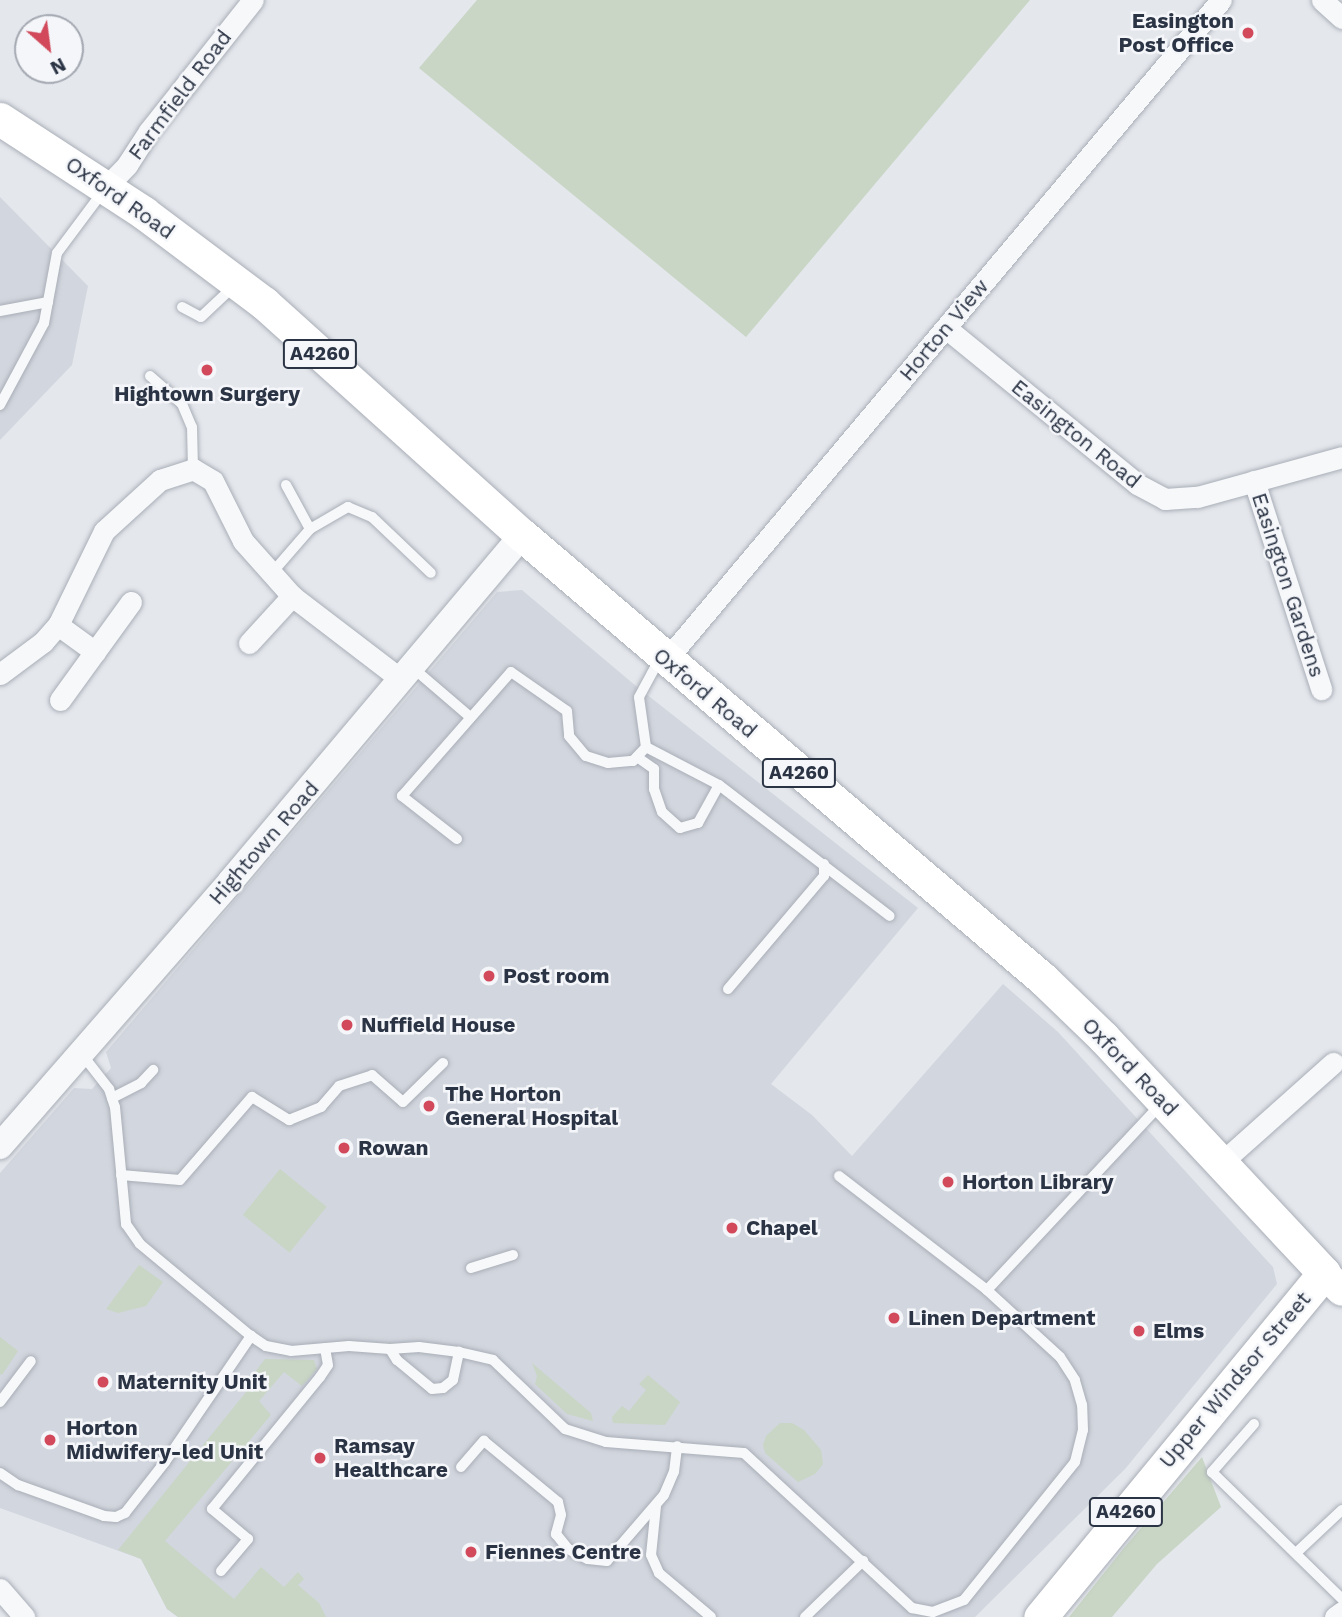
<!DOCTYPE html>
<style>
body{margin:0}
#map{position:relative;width:1342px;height:1617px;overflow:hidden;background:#e4e7ec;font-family:"Work Sans",sans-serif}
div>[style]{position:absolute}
.built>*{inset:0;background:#d2d6de}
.green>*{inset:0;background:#c9d6c5;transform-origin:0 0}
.roads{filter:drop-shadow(0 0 2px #a9aeb7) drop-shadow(0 0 2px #a9aeb7)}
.service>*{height:10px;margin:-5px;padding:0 5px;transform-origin:5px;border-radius:5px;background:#f7f8fa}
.minor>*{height:21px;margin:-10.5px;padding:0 10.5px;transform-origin:10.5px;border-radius:10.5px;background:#f7f8fa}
.tertiary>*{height:26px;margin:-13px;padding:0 13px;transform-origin:13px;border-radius:13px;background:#f7f8fa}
.secondary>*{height:30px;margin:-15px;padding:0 15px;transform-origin:15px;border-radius:15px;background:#fff}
.primary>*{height:33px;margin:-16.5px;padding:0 16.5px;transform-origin:16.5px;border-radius:16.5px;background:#fff}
.dots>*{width:19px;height:19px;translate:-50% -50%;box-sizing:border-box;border:4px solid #f4f6f9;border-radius:50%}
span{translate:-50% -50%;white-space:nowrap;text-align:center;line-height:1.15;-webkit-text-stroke:5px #f4f6f9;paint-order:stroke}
.shield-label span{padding:2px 5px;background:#f4f6f9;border:2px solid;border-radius:5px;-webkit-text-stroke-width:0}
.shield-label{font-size:19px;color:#2b3445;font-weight:700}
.poi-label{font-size:21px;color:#2b3445;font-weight:700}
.right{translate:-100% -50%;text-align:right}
.left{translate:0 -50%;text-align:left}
.street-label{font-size:21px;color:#2b3445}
.north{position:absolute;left:14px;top:14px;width:70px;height:70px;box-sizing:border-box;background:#f4f6f9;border:2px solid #a4a8b1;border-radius:50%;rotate:152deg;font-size:19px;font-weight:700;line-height:28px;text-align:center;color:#2b3445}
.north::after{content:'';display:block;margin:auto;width:24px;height:32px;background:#d1495b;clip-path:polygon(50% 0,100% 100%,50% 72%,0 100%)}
</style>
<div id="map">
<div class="built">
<i style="clip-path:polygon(0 197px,88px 286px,72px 365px,0 440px)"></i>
<i style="clip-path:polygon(522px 590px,636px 686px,918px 908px,771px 1084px,812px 1115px,852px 1156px,1003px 984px,1058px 1032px,1273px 1267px,1277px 1284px,1125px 1469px,975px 1617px,178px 1617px,167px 1609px,141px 1559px,0 1508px,0 1173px,74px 1088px,92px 1089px,111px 1068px,106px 1052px,497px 592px)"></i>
</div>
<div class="green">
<i style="clip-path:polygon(477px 0,1030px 0,746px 337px,419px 68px)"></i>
<i style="left:280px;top:1169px;width:60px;height:59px;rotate:39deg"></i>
<i style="clip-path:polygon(139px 1265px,163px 1282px,146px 1306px,118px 1313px,106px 1309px)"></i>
<i style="clip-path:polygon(0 1337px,18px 1351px,2px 1375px,0 1374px)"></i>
<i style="clip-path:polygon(265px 1359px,314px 1360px,317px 1369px,302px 1386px,284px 1372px,259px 1401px,271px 1415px,165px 1541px,234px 1599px,261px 1567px,284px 1587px,298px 1572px,304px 1579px,298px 1585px,319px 1603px,326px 1617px,178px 1617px,167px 1609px,141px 1559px,118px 1550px,259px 1376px,255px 1372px)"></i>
<i style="clip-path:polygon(532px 1363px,591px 1413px,593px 1421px,567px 1414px,535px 1384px,537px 1376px)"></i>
<i style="clip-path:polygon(648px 1375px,680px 1402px,665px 1425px,613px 1423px,612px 1417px,622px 1406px,629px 1411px,646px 1390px,639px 1384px)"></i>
<i style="clip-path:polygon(780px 1423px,792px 1423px,804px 1430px,821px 1450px,823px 1464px,815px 1474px,798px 1482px,765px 1453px,763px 1445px,766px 1436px)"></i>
<i style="clip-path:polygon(1202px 1457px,1221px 1507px,1157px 1564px,1112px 1617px,1069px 1617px,1123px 1549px)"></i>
</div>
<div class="roads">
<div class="service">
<i style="left:182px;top:307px;width:21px;rotate:28deg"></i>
<i style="left:201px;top:317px;width:47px;rotate:-43.3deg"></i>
<i style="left:0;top:311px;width:49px;rotate:-10.6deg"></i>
<i style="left:150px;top:376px;width:43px;rotate:41.2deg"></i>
<i style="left:182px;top:404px;width:25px;rotate:67deg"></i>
<i style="left:192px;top:427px;width:42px;rotate:88.6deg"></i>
<i style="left:0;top:405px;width:93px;rotate:-61.8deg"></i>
<i style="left:44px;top:323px;width:71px;rotate:-79.5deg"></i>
<i style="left:57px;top:253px;width:79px;rotate:-53.3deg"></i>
<i style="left:286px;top:485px;width:50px;rotate:61.4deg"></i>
<i style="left:271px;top:574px;width:60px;rotate:-49.1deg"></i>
<i style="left:310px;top:529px;width:44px;rotate:-30.1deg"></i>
<i style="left:348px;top:507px;width:26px;rotate:23deg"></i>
<i style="left:372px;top:517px;width:81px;rotate:43.5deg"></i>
<i style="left:413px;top:668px;width:74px;rotate:40.6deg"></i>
<i style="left:646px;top:747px;width:82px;rotate:27.5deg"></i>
<i style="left:719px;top:785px;width:215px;rotate:37.5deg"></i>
<i style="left:646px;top:747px;width:50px;rotate:-98deg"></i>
<i style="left:639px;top:697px;width:44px;rotate:-61.7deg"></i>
<i style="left:637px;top:757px;width:21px;rotate:35deg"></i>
<i style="left:654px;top:769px;width:20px;rotate:90deg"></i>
<i style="left:654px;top:789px;width:24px;rotate:71deg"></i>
<i style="left:662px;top:812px;width:24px;rotate:42deg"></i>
<i style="left:680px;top:828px;width:19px;rotate:-16deg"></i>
<i style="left:698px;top:823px;width:43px;rotate:-61.1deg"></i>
<i style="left:457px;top:839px;width:70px;rotate:-142deg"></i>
<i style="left:402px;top:796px;width:165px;rotate:-48.7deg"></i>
<i style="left:511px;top:672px;width:68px;rotate:34.9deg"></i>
<i style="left:567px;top:711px;width:25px;rotate:85deg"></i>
<i style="left:569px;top:736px;width:26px;rotate:50deg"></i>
<i style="left:586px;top:756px;width:23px;rotate:18deg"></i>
<i style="left:608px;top:763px;width:25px;rotate:-5deg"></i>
<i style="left:633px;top:761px;width:19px;rotate:-47deg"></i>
<i style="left:728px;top:989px;width:148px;rotate:-49.7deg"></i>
<i style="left:824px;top:876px;width:12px;rotate:-90deg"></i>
<i style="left:81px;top:1053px;width:46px;rotate:52.1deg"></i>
<i style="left:109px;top:1089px;width:19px;rotate:72deg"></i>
<i style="left:115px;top:1107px;width:118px;rotate:84.6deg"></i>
<i style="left:126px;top:1224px;width:24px;rotate:55deg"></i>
<i style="left:140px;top:1244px;width:144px;rotate:39.7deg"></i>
<i style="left:251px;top:1336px;width:18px;rotate:34deg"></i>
<i style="left:266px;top:1346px;width:25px;rotate:11deg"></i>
<i style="left:291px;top:1351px;width:58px;rotate:-4.9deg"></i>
<i style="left:349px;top:1346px;width:41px;rotate:4.2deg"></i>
<i style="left:390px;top:1349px;width:29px;rotate:-4deg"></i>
<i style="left:419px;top:1347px;width:40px;rotate:7.1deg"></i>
<i style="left:459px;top:1352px;width:35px;rotate:13deg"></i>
<i style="left:493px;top:1360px;width:100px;rotate:43.8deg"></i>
<i style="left:565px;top:1429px;width:43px;rotate:17.6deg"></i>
<i style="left:606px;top:1442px;width:138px;rotate:4.6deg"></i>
<i style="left:744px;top:1453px;width:229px;rotate:42.7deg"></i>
<i style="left:912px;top:1608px;width:21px;rotate:11deg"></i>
<i style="left:933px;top:1612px;width:33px;rotate:-21deg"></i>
<i style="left:964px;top:1600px;width:177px;rotate:-51.2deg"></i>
<i style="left:1075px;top:1462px;width:33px;rotate:-76deg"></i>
<i style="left:1083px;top:1430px;width:25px;rotate:-92deg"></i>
<i style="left:1082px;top:1405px;width:26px;rotate:-106deg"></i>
<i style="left:1075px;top:1380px;width:27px;rotate:-123deg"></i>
<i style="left:1060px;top:1357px;width:99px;rotate:-137.5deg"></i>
<i style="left:987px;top:1290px;width:253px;rotate:-46.9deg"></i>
<i style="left:112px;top:1098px;width:33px;rotate:-27deg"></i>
<i style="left:141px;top:1083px;width:18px;rotate:-47deg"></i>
<i style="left:121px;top:1175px;width:59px;rotate:4.8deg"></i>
<i style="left:180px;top:1180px;width:110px;rotate:-49.1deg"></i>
<i style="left:252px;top:1097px;width:44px;rotate:31.9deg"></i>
<i style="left:289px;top:1120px;width:35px;rotate:-22deg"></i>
<i style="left:321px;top:1107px;width:28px;rotate:-49deg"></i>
<i style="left:339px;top:1086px;width:35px;rotate:-18deg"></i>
<i style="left:372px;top:1075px;width:41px;rotate:41.1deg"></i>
<i style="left:403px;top:1102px;width:56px;rotate:-44.3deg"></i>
<i style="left:839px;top:1176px;width:187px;rotate:37.6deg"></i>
<i style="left:471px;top:1268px;width:44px;rotate:-17.2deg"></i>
<i style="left:390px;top:1349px;width:13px;rotate:58deg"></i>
<i style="left:397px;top:1360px;width:45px;rotate:39.6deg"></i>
<i style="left:432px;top:1389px;width:11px;rotate:-5deg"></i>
<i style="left:443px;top:1388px;width:13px;rotate:-39deg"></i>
<i style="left:453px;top:1380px;width:29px;rotate:-78deg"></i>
<i style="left:0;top:1402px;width:51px;rotate:-52.9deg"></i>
<i style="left:1254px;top:1424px;width:64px;rotate:131.2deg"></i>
<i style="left:1212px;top:1472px;width:182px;rotate:44.3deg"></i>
<i style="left:461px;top:1467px;width:35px;rotate:-49deg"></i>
<i style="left:484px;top:1441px;width:96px;rotate:39.5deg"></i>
<i style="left:558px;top:1502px;width:13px;rotate:77deg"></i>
<i style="left:561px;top:1515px;width:20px;rotate:105deg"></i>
<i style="left:556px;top:1534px;width:19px;rotate:51deg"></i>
<i style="left:568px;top:1549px;width:22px;rotate:27deg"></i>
<i style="left:588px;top:1559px;width:19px;rotate:6deg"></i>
<i style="left:607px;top:1561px;width:87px;rotate:-49.2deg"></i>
<i style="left:664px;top:1495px;width:25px;rotate:-67deg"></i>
<i style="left:674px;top:1472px;width:26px;rotate:-83deg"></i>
<i style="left:0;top:1473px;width:22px;rotate:34deg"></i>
<i style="left:18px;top:1485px;width:91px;rotate:19.8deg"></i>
<i style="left:104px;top:1516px;width:12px;rotate:5deg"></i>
<i style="left:116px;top:1517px;width:10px;rotate:-24deg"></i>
<i style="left:125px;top:1513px;width:65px;rotate:-51.9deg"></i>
<i style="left:165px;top:1462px;width:153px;rotate:-55.7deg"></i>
<i style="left:656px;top:1506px;width:49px;rotate:95.8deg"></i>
<i style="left:651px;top:1555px;width:20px;rotate:66deg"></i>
<i style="left:659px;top:1573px;width:68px;rotate:40.2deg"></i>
<i style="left:1296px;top:1553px;width:63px;rotate:-43.1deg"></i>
<i style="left:221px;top:1571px;width:42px;rotate:-49.8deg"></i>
<i style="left:248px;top:1539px;width:47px;rotate:-140.2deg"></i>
<i style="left:212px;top:1509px;width:171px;rotate:-50.7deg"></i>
<i style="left:320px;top:1377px;width:14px;rotate:-56deg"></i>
<i style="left:328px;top:1365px;width:17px;rotate:-100deg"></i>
<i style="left:805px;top:1617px;width:81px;rotate:-44deg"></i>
</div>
<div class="minor">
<i style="left:1322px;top:0;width:27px;rotate:42deg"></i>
<i style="left:105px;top:188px;width:32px;rotate:-46deg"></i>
<i style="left:127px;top:165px;width:40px;rotate:-57.1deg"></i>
<i style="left:149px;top:131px;width:167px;rotate:-51.6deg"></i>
<i style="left:946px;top:328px;width:247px;rotate:39.2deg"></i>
<i style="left:1137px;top:484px;width:32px;rotate:28deg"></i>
<i style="left:1165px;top:499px;width:32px;rotate:-4deg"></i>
<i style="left:1197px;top:497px;width:150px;rotate:-15.4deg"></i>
<i style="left:1254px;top:481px;width:219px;rotate:72.1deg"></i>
<i style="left:58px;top:625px;width:46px;rotate:36.1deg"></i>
<i style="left:249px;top:643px;width:64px;rotate:-47.5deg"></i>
<i style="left:666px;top:660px;width:862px;rotate:-49.94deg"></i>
<i style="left:0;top:674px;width:54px;rotate:-36.7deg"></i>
<i style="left:43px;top:642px;width:23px;rotate:-49deg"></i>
<i style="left:58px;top:625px;width:105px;rotate:-63.9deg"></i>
<i style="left:104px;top:531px;width:76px;rotate:-42.3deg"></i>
<i style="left:160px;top:480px;width:35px;rotate:-18deg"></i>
<i style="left:193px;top:469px;width:23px;rotate:31deg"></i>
<i style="left:213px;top:481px;width:67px;rotate:63.4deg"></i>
<i style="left:243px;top:541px;width:74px;rotate:48.3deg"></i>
<i style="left:292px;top:596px;width:138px;rotate:37.4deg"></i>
<i style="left:60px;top:700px;width:121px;rotate:-54.1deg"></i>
<i style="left:1222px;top:1162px;width:149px;rotate:-41.7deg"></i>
<i style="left:0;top:1589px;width:37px;rotate:49deg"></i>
<i style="left:1335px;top:1617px;width:9px;rotate:-36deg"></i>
</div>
<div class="tertiary">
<i style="left:0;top:1146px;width:352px;rotate:-48.9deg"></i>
<i style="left:231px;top:881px;width:452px;rotate:-49.9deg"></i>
</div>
<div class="secondary">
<i style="left:1324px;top:1273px;width:25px;rotate:45deg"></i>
</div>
<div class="primary">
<i style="left:0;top:119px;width:172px;rotate:33.1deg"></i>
<i style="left:144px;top:213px;width:150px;rotate:36.9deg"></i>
<i style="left:264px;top:303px;width:347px;rotate:42deg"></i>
<i style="left:522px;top:535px;width:685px;rotate:40.44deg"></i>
<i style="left:1043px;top:979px;width:83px;rotate:44deg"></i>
<i style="left:1103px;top:1037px;width:323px;rotate:46.9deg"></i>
<i style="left:1324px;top:1273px;width:446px;rotate:129.5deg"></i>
</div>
</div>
<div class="dots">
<i style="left:1248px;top:33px;background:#d1495b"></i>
<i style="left:207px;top:370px;background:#d1495b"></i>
<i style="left:489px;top:976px;background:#d1495b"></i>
<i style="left:347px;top:1025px;background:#d1495b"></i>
<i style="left:429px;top:1106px;background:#d1495b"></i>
<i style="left:344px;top:1148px;background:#d1495b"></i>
<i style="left:948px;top:1182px;background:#d1495b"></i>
<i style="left:732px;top:1228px;background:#d1495b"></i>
<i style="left:894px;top:1318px;background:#d1495b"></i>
<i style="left:1139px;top:1331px;background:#d1495b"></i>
<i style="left:103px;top:1382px;background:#d1495b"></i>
<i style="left:50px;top:1440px;background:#d1495b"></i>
<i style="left:320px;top:1458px;background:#d1495b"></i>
<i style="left:471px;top:1552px;background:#d1495b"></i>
</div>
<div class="shield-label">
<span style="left:320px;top:354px">A4260</span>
<span style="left:799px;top:773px">A4260</span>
<span style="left:1126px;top:1512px">A4260</span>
</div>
<div class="poi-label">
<span class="right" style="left:1234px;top:33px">Easington<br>Post Office</span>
<span style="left:207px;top:394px">Hightown Surgery</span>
<span class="left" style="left:503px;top:976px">Post room</span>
<span class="left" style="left:361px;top:1025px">Nuffield House</span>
<span class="left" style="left:445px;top:1106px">The Horton<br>General Hospital</span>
<span class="left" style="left:358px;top:1148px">Rowan</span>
<span class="left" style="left:962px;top:1182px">Horton Library</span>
<span class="left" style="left:746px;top:1228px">Chapel</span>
<span class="left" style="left:908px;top:1318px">Linen Department</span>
<span class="left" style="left:1153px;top:1331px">Elms</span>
<span class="left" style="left:117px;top:1382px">Maternity Unit</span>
<span class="left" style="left:66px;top:1440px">Horton<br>Midwifery-led Unit</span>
<span class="left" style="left:334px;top:1458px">Ramsay<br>Healthcare</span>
<span class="left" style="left:485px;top:1552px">Fiennes Centre</span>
</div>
<div class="street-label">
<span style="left:180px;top:95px;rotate:-53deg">Farmfield Road</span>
<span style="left:120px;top:198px;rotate:35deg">Oxford Road</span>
<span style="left:944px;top:330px;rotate:-50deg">Horton View</span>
<span style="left:1076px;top:434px;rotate:39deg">Easington Road</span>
<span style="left:1288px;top:585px;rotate:72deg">Easington Gardens</span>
<span style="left:705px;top:693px;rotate:40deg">Oxford Road</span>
<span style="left:264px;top:843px;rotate:-49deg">Hightown Road</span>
<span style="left:1130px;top:1067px;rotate:46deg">Oxford Road</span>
<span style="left:1235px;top:1380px;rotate:-50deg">Upper Windsor Street</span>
</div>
<div class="north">N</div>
</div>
